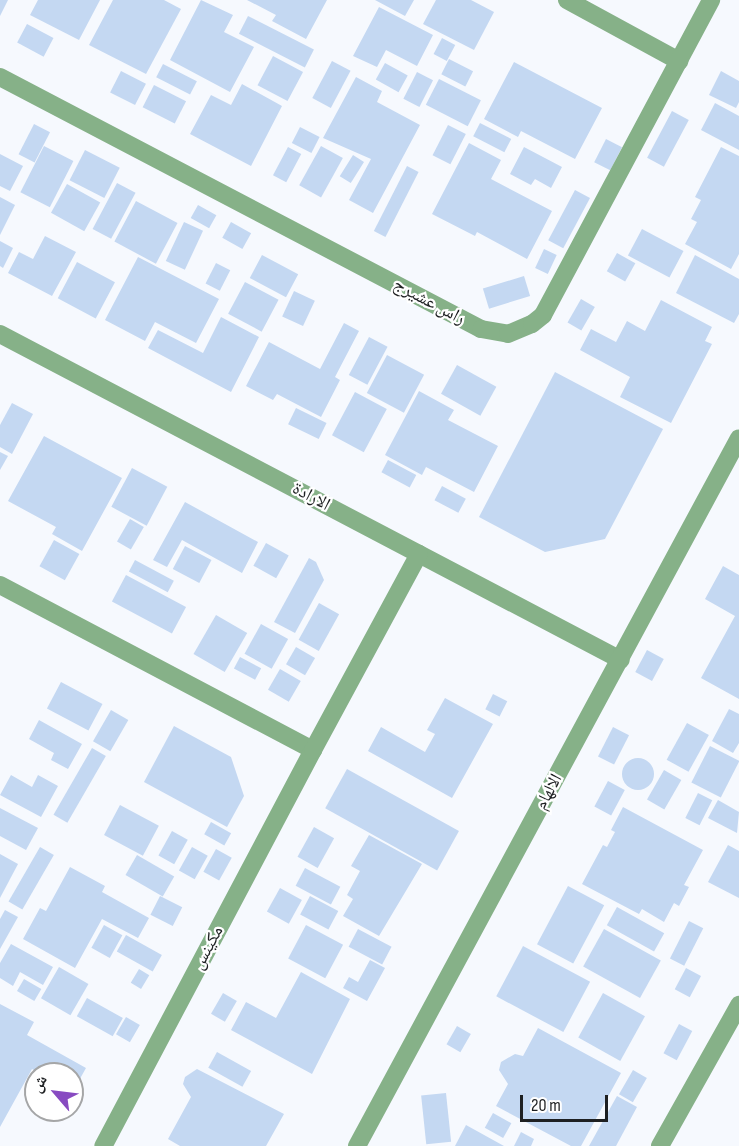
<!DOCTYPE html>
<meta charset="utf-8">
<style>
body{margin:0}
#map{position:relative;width:739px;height:1146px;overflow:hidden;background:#f6f9fe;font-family:"Sofia Sans Condensed","Noto Naskh Arabic",sans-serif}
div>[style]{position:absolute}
.building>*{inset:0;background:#c4d8f2;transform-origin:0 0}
.round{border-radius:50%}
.street>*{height:18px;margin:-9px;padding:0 9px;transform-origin:9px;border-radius:9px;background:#86b188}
span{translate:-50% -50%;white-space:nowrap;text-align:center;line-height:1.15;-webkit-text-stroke:4.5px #fff;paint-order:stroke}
.street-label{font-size:18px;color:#1e2022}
.north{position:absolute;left:24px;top:1062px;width:60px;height:60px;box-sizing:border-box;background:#fff;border:2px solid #a5a6a7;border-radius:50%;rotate:298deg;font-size:16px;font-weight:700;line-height:24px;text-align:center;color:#1e2022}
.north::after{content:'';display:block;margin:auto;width:21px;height:27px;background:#884bc1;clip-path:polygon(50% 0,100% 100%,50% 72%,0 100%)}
.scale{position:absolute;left:520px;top:1095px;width:88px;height:27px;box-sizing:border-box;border:3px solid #1e2022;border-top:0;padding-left:8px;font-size:18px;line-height:21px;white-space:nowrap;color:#1e2022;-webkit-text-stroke:4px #fff;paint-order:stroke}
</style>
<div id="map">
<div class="building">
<i style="clip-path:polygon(0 0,8px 0,0 16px)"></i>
<i style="clip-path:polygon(38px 0,100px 0,79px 40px,30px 15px)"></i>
<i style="clip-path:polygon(113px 0,164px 0,181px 9px,146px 74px,89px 45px)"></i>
<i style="clip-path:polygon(201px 0,233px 15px,224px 32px,254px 47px,230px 92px,170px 60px)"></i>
<i style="clip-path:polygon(247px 0,327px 0,306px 39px,272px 21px,276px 15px)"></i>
<i style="clip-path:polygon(375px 0,414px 0,405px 16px)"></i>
<i style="clip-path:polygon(436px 0,471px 0,494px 12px,474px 50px,423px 24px)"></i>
<i style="clip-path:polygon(379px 7px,433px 35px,417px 66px,386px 50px,377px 67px,353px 56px)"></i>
<i style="left:248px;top:16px;width:74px;height:20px;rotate:27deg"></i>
<i style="left:27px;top:24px;width:30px;height:21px;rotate:28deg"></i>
<i style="left:442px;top:38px;width:15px;height:18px;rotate:28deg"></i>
<i style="left:273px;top:56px;width:34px;height:33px;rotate:28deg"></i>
<i style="left:449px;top:59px;width:27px;height:17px;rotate:27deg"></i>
<i style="left:332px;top:61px;width:21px;height:42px;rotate:28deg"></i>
<i style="clip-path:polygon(514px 62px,602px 108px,575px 159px,521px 131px,518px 137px,484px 119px)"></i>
<i style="left:385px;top:63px;width:26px;height:19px;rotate:29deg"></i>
<i style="left:163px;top:64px;width:38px;height:15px;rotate:27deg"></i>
<i style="left:121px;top:71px;width:28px;height:24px;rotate:27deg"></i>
<i style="clip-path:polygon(721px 71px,739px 81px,739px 102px,736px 108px,709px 95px)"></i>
<i style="left:417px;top:72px;width:18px;height:30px;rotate:27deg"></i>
<i style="clip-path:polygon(356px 77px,382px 91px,377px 102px,420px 125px,373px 213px,349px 200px,371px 159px,323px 138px)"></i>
<i style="left:439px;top:79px;width:47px;height:29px;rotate:27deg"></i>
<i style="clip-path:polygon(242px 84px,282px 106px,251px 166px,190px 134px,211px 95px,231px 105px)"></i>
<i style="left:154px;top:85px;width:36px;height:25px;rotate:27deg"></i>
<i style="clip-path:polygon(715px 103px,739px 116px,739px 150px,701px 130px)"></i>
<i style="left:672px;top:111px;width:19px;height:53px;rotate:28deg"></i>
<i style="left:480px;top:123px;width:35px;height:15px;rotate:27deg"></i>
<i style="left:34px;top:124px;width:18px;height:34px;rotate:27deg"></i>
<i style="left:448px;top:125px;width:20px;height:34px;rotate:27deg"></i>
<i style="left:300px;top:127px;width:22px;height:18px;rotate:27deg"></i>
<i style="left:606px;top:139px;width:18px;height:26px;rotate:27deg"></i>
<i style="clip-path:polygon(469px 143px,501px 160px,491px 179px,552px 211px,527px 259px,477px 232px,475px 236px,432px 214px)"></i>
<i style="left:44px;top:146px;width:33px;height:52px;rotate:27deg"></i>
<i style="left:321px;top:146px;width:25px;height:45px;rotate:29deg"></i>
<i style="left:288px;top:147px;width:15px;height:32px;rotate:28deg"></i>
<i style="clip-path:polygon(524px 147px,562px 167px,551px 188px,535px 179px,531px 185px,510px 174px)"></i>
<i style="clip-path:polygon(721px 147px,739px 156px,739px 254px,731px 269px,685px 244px,697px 222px,691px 219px,701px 200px,695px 197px)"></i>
<i style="left:85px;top:150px;width:39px;height:34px;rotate:27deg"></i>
<i style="clip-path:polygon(0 154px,23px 166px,10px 191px,0 186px)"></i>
<i style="left:353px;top:155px;width:13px;height:25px;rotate:32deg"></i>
<i style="left:407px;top:166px;width:13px;height:73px;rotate:27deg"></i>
<i style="left:117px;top:183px;width:21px;height:52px;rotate:28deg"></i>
<i style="left:67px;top:184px;width:38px;height:33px;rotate:29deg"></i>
<i style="left:575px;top:190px;width:17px;height:57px;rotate:28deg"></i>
<i style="clip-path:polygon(0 197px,15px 205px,0 235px)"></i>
<i style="left:136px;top:201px;width:47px;height:46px;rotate:28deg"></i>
<i style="left:198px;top:205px;width:21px;height:15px;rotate:29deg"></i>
<i style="left:184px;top:222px;width:21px;height:43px;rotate:25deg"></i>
<i style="left:231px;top:222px;width:23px;height:18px;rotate:29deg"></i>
<i style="left:642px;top:229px;width:47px;height:30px;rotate:28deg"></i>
<i style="clip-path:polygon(45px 236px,76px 252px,52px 296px,8px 273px,19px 252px,33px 259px)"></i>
<i style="clip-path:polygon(0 241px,13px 248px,3px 268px,0 266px)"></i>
<i style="left:544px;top:249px;width:14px;height:21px;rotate:25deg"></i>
<i style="left:617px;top:253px;width:21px;height:21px;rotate:29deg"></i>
<i style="left:262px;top:255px;width:41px;height:26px;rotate:28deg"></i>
<i style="clip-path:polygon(695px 255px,739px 279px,739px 314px,734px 323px,676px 293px)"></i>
<i style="clip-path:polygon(138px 257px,219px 299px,196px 343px,155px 322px,145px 341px,105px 320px)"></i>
<i style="left:77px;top:262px;width:43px;height:41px;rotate:28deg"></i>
<i style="left:216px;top:263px;width:16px;height:23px;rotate:27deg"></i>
<i style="left:524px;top:276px;width:21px;height:43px;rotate:73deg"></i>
<i style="left:245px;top:282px;width:38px;height:36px;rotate:28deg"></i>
<i style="left:294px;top:291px;width:23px;height:28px;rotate:25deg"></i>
<i style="left:581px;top:299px;width:16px;height:27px;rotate:30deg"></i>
<i style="clip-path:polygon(661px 300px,712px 327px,705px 341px,712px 344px,671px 423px,620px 397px,630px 377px,580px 350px,591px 329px,616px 342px,627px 321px,645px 331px)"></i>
<i style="clip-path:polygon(221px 317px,259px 337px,231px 392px,148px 348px,158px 330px,203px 353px)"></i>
<i style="clip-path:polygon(344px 323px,359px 331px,335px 377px,340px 380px,321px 417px,277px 394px,273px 400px,246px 386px,269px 342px,320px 369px)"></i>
<i style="left:369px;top:337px;width:21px;height:43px;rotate:28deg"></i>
<i style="left:387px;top:355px;width:42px;height:43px;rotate:28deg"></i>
<i style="left:457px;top:365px;width:45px;height:33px;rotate:29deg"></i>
<i style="clip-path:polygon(555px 372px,663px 429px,605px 539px,545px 552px,479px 517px)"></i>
<i style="clip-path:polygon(419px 391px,454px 410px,448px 420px,498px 446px,474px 492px,426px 467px,422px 475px,385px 455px)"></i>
<i style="left:355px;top:392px;width:36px;height:49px;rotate:28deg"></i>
<i style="clip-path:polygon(12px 403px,33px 414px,12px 454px,0 447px,0 425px)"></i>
<i style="left:296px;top:408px;width:34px;height:18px;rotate:26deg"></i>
<i style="clip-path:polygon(44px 436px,122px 478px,82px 551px,52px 534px,56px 527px,8px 501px)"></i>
<i style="clip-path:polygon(0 452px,8px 456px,0 470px)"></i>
<i style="left:388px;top:460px;width:32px;height:14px;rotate:28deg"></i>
<i style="left:132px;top:468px;width:40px;height:44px;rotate:28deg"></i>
<i style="left:442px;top:486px;width:27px;height:16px;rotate:28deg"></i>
<i style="clip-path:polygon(185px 502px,258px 542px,242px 573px,182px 540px,167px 567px,153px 560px)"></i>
<i style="left:130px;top:519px;width:16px;height:26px;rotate:30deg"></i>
<i style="left:54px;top:540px;width:29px;height:30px;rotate:29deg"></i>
<i style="left:266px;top:543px;width:26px;height:26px;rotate:29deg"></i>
<i style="left:185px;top:546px;width:30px;height:26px;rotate:28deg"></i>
<i style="clip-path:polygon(309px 558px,316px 562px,324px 580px,295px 633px,274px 622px)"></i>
<i style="left:135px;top:560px;width:44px;height:13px;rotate:28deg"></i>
<i style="clip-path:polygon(723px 566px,739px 575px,739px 699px,701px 678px,735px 616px,705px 599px)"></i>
<i style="left:126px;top:575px;width:68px;height:30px;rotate:28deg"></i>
<i style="left:319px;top:603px;width:23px;height:42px;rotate:29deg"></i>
<i style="left:216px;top:615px;width:36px;height:45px;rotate:30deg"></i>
<i style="left:261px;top:624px;width:31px;height:34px;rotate:29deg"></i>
<i style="left:296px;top:647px;width:22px;height:20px;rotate:30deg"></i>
<i style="left:647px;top:650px;width:19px;height:25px;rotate:28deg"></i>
<i style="left:240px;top:657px;width:24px;height:13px;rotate:28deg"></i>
<i style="left:280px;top:669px;width:24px;height:24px;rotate:30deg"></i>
<i style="left:61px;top:682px;width:47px;height:30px;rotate:28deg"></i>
<i style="left:493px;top:694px;width:16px;height:17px;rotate:27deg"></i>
<i style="clip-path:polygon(445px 698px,493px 724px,452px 798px,368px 751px,381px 727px,425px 752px,435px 734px,427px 730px)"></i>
<i style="clip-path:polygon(729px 709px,739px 714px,739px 743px,733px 753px,712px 741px)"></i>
<i style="left:111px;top:710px;width:20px;height:36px;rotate:30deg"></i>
<i style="clip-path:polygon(39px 720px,82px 744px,68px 769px,51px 760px,54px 753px,29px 739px)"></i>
<i style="left:687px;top:723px;width:25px;height:42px;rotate:29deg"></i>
<i style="clip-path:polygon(174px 726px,231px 757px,244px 796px,227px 827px,144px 782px)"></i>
<i style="left:613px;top:727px;width:18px;height:33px;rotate:27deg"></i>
<i style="left:710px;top:746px;width:33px;height:41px;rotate:27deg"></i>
<i style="left:92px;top:748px;width:16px;height:77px;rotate:30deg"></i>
<i class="round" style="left:622px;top:758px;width:32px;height:32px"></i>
<i style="left:347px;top:769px;width:128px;height:45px;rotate:29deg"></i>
<i style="left:664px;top:770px;width:20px;height:34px;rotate:30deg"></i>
<i style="clip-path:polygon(11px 775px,32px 787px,38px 775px,58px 786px,41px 817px,0 795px)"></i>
<i style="left:608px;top:781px;width:19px;height:29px;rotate:28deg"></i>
<i style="left:698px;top:793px;width:16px;height:28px;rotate:27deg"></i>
<i style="clip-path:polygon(718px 800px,739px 812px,737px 833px,708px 818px)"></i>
<i style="left:120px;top:805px;width:44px;height:34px;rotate:28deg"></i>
<i style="clip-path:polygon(623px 807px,703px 850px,684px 885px,689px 887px,679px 906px,674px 903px,664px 922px,642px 909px,639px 914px,582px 884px,603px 845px,607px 847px,615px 832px,611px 830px)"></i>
<i style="clip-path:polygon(0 808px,38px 828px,26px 850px,0 836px)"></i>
<i style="left:211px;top:822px;width:23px;height:14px;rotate:29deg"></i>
<i style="left:314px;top:827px;width:23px;height:34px;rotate:29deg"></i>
<i style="left:172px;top:831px;width:18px;height:28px;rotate:29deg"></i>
<i style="clip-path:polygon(369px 835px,422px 864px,379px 936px,343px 916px,353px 899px,347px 895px,360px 871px,351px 866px)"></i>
<i style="clip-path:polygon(728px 845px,739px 851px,739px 898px,708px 882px)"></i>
<i style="left:40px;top:847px;width:16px;height:63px;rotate:30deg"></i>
<i style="left:192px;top:847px;width:18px;height:27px;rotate:29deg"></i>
<i style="left:216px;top:849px;width:18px;height:26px;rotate:29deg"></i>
<i style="clip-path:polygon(0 854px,18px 864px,0 898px)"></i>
<i style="left:137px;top:855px;width:43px;height:23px;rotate:30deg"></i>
<i style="clip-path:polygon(70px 867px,105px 886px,102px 892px,149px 918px,138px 938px,102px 919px,75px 968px,23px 939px,40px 908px,46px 911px)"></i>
<i style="left:305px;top:868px;width:40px;height:20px;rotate:28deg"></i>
<i style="left:568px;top:886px;width:41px;height:66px;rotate:28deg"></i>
<i style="left:280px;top:888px;width:25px;height:27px;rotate:29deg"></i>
<i style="left:160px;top:896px;width:25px;height:21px;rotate:27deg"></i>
<i style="left:310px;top:896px;width:32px;height:21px;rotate:28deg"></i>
<i style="left:617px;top:907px;width:54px;height:21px;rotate:29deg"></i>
<i style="clip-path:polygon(5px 910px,18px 917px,0 949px,0 919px)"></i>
<i style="left:689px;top:921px;width:16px;height:42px;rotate:27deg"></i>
<i style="left:104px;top:925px;width:21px;height:26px;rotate:29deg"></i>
<i style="left:306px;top:925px;width:42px;height:38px;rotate:28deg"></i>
<i style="left:358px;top:929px;width:38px;height:20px;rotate:28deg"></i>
<i style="left:604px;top:929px;width:65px;height:43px;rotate:29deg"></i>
<i style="left:126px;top:935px;width:41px;height:19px;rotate:29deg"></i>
<i style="clip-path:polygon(11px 944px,53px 967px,43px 985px,20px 972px,13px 986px,0 978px,0 963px)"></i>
<i style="left:523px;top:946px;width:76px;height:57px;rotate:28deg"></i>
<i style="clip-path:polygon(370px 960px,385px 968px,367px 1001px,343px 988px,349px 977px,358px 982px)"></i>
<i style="left:59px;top:967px;width:34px;height:36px;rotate:30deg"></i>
<i style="left:686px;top:968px;width:17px;height:24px;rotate:28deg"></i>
<i style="left:139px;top:969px;width:12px;height:16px;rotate:31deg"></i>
<i style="clip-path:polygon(301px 972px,350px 999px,312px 1074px,231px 1030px,246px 1002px,276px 1018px)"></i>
<i style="left:24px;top:979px;width:20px;height:14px;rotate:30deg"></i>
<i style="left:223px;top:993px;width:16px;height:24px;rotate:30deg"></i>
<i style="left:603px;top:993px;width:48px;height:51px;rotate:29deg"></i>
<i style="left:87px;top:998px;width:41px;height:21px;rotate:29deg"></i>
<i style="clip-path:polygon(0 1004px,34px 1022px,27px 1035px,86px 1068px,72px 1093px,72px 1074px,41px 1074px,32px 1069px,0 1127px)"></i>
<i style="left:126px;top:1017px;width:16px;height:20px;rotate:30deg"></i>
<i style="left:679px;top:1024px;width:15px;height:33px;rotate:28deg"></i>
<i style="left:457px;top:1026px;width:16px;height:21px;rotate:30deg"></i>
<i style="clip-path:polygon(538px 1028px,621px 1073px,581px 1146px,571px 1146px,496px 1106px,508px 1084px,499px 1070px,501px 1062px,515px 1054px,523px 1056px)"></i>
<i style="left:217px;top:1052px;width:39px;height:18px;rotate:29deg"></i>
<i style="clip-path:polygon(197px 1069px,284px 1114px,266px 1146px,180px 1146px,168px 1139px,191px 1097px,183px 1084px,185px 1077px)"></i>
<i style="left:633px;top:1070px;width:16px;height:28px;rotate:30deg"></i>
<i style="left:446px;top:1093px;width:49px;height:25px;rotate:84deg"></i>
<i style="clip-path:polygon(617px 1096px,637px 1107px,616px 1146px,589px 1146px)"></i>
<i style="left:493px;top:1113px;width:21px;height:17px;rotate:29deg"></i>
<i style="clip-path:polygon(466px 1125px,504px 1146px,455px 1146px)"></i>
<i style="clip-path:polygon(521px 1132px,534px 1139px,531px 1146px,514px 1146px)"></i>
</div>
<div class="street">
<i style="left:567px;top:0;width:128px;rotate:28.6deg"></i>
<i style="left:0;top:77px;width:543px;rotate:27.65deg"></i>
<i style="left:481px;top:329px;width:27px;rotate:10deg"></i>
<i style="left:508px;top:334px;width:26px;rotate:-23deg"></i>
<i style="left:532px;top:324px;width:14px;rotate:-39deg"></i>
<i style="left:543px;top:315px;width:357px;rotate:-61.9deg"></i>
<i style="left:0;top:334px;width:701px;rotate:27.7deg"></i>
<i style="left:0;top:585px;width:354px;rotate:27.8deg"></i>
<i style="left:313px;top:750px;width:448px;rotate:117.9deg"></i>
<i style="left:313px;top:750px;width:223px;rotate:-61.6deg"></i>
<i style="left:357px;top:1146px;width:804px;rotate:-61.65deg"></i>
<i style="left:660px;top:1146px;width:162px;rotate:-60.7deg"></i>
</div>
<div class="street-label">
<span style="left:429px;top:302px;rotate:28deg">راس عشيرج</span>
<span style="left:311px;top:497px;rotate:28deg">الارادة</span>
<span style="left:549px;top:792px;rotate:-61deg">الالهام</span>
<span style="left:208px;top:948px;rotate:-62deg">مكينس</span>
</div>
<div class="north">ش</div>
<div class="scale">20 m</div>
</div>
